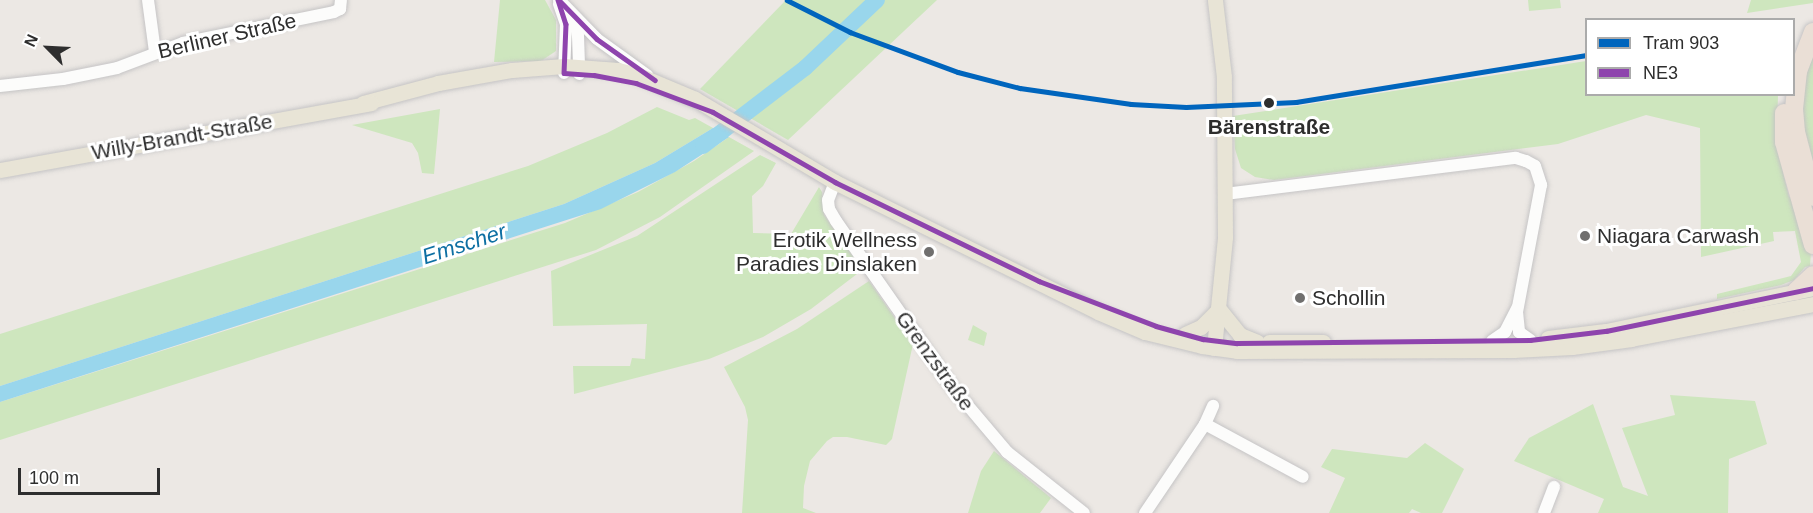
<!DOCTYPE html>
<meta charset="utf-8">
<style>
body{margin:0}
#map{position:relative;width:1813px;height:513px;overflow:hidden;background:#ece8e4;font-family:Helvetica,sans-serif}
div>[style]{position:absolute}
.green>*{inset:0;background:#cee6be}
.water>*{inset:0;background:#99d6ec}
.river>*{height:16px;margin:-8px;padding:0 8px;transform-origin:8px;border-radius:8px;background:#99d6ec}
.roads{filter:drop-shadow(0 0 2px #c5c4c5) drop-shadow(0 0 2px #c5c4c5)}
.minor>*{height:12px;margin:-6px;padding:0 6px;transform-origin:6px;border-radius:6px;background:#fcfcfb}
.major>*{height:15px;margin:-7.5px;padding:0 7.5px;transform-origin:7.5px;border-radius:7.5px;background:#e8e4d6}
.highway>*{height:18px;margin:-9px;padding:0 9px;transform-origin:9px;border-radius:9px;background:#eadfd6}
.bus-1>*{height:4.5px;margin:-2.25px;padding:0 2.25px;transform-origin:2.25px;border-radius:2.25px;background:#8e44ad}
.tram-1>*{height:4.5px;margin:-2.25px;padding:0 2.25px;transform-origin:2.25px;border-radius:2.25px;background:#0065bd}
.dots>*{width:16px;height:16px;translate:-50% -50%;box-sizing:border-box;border:3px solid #fff;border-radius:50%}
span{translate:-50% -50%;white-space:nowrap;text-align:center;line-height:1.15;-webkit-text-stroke:6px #fff;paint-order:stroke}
.street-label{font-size:21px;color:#2e2e2e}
.stop-label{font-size:21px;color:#2e2e2e;font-weight:700}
.poi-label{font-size:21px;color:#2e2e2e}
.left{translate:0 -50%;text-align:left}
.right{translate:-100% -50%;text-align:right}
.water-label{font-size:22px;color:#0d6fa3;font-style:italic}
.legend{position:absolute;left:1585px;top:18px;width:210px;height:78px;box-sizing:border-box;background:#fff;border:2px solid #ababab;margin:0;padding:8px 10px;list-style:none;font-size:18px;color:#2e2e2e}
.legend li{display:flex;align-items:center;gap:12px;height:30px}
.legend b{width:30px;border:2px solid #ababab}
.north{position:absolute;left:18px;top:18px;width:60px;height:60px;-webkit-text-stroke:4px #fff;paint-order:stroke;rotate:294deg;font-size:16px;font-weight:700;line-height:24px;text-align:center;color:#2e2e2e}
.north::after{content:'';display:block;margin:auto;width:21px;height:27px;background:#2e2e2e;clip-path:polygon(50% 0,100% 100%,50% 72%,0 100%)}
.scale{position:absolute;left:18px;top:468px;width:142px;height:27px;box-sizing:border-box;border:3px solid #2e2e2e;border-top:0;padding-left:8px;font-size:18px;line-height:21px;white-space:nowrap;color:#2e2e2e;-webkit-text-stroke:4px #fff;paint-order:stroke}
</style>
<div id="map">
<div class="green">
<i style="clip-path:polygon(500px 0,545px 0,556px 20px,556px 51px,541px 61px,494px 62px)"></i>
<i style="clip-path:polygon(786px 0,937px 0,788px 140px,700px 89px)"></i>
<i style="clip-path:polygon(1528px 0,1560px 0,1561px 8px,1529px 11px)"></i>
<i style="clip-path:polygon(1751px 0,1813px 0,1813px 3px,1747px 13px)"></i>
<i style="clip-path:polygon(1813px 45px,1813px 182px,1800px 127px,1803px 74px)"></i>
<i style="clip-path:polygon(1586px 61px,1586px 94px,1778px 95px,1777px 130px,1783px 172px,1789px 197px,1792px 198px,1811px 251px,1810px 266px,1805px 267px,1794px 280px,1781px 285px,1717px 299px,1717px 294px,1791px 276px,1801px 262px,1795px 231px,1773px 232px,1774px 241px,1701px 257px,1700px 128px,1646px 115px,1558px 144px,1274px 180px,1255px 177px,1241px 168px,1235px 149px,1233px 116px)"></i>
<i style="clip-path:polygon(657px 107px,689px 120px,695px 118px,713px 128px,655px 163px,564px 204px,0 386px,0 334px,528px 166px,607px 133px)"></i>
<i style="clip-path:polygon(440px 109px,434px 174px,422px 173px,418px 153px,412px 143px,352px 125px)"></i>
<i style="clip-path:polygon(729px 137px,754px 151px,660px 217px,596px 250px,0 440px,0 402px,565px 223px,638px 192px,694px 161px)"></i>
<i style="clip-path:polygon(760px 155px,776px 163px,763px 186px,752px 196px,753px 233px,791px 234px,819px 187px,822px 192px,824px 215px,860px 266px,857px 274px,811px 309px,763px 337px,709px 359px,574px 394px,573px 366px,630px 366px,632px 358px,645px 359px,647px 324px,553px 326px,551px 271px,637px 236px)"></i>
<i style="clip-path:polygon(869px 281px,913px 344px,892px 439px,886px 445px,847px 437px,833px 437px,827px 441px,810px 461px,804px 486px,803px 508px,816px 513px,742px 513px,748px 420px,745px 407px,724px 367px,797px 329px)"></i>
<i style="clip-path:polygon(973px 325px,987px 333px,984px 346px,968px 340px)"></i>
<i style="clip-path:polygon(1670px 395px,1755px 401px,1767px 444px,1729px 459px,1728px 513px,1598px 513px,1604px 499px,1514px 461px,1529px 438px,1593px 404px,1623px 487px,1648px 496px,1622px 428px,1675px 415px)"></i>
<i style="clip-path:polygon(1425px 443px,1464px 469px,1442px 513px,1421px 513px,1412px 509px,1409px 513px,1329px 513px,1345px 478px,1321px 467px,1332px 449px,1407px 458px)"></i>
<i style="clip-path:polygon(994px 451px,1051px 498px,1040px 513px,968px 513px,981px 471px)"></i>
</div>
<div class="water">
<i style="clip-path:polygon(713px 128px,729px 137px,675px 172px,601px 209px,0 402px,0 386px,564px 204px,655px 163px)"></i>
</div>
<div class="river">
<i style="left:703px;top:146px;width:128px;rotate:-37.4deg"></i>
<i style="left:805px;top:68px;width:99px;rotate:-43.4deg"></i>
</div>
<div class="roads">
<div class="minor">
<i style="left:148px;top:0;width:52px;rotate:82.3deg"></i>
<i style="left:559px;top:0;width:54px;rotate:45.7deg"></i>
<i style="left:597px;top:39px;width:62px;rotate:35.8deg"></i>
<i style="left:559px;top:4px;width:21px;rotate:71deg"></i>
<i style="left:566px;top:24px;width:49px;rotate:92.3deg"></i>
<i style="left:574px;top:17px;width:19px;rotate:78deg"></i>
<i style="left:578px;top:36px;width:38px;rotate:88deg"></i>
<i style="left:0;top:86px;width:63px;rotate:-6.3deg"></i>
<i style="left:63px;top:79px;width:55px;rotate:-11.5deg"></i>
<i style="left:117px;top:68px;width:71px;rotate:-20.7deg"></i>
<i style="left:183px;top:43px;width:154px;rotate:-11.6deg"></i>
<i style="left:334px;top:12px;width:7px;rotate:-27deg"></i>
<i style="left:340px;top:9px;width:9px;rotate:-84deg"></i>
<i style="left:835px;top:182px;width:19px;rotate:111deg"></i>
<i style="left:828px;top:200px;width:9px;rotate:84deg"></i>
<i style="left:829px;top:209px;width:14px;rotate:60deg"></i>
<i style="left:836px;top:221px;width:204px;rotate:55deg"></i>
<i style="left:953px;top:388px;width:84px;rotate:49.8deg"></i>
<i style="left:1007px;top:452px;width:98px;rotate:38.4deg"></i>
<i style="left:1225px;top:194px;width:293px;rotate:-7.1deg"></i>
<i style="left:1516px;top:158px;width:10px;rotate:17deg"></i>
<i style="left:1526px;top:161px;width:10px;rotate:29deg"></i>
<i style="left:1535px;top:166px;width:20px;rotate:72deg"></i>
<i style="left:1541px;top:185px;width:129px;rotate:100.7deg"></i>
<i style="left:1517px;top:312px;width:20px;rotate:84deg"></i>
<i style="left:1519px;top:332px;width:14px;rotate:36deg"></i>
<i style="left:1492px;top:341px;width:16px;rotate:-35deg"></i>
<i style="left:1505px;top:332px;width:27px;rotate:-63deg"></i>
<i style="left:1205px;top:424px;width:111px;rotate:28.4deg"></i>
<i style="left:1145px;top:513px;width:107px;rotate:-56deg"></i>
<i style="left:1205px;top:424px;width:20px;rotate:-66deg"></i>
<i style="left:1544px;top:513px;width:28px;rotate:-69deg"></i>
</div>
<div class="major">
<i style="left:363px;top:103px;width:78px;rotate:-14.9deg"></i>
<i style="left:438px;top:83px;width:75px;rotate:-10deg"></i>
<i style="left:512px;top:70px;width:52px;rotate:-4.4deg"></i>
<i style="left:564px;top:66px;width:54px;rotate:4.2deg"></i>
<i style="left:618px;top:70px;width:21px;rotate:14deg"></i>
<i style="left:638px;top:75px;width:62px;rotate:22.8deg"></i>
<i style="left:695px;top:99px;width:163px;rotate:30.7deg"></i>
<i style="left:835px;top:182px;width:293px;rotate:26.3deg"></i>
<i style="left:1098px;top:312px;width:51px;rotate:23.1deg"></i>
<i style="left:1145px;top:332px;width:59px;rotate:13.8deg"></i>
<i style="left:1202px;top:346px;width:35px;rotate:8deg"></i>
<i style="left:1237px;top:351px;width:276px;rotate:-0.2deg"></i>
<i style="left:1513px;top:350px;width:59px;rotate:-2.9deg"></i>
<i style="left:1572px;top:347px;width:60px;rotate:-7.7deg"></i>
<i style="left:1631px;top:339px;width:185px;rotate:-10.9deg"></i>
<i style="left:0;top:170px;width:377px;rotate:-10.2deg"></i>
<i style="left:1219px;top:309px;width:33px;rotate:51deg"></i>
<i style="left:1240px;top:335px;width:18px;rotate:22deg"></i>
<i style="left:1185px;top:334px;width:17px;rotate:-24deg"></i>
<i style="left:1201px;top:327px;width:25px;rotate:-45deg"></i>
<i style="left:1548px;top:338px;width:58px;rotate:-6.9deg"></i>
<i style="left:1606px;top:331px;width:211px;rotate:-11.7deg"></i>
<i style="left:1269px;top:342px;width:54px"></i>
<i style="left:1214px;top:348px;width:112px;rotate:-84.3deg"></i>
<i style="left:1225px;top:237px;width:160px;rotate:-90.4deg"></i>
<i style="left:1224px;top:77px;width:78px;rotate:-96.7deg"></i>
</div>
<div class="highway">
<i style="left:1813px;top:32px;width:42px;rotate:111deg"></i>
<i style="left:1798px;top:71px;width:38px;rotate:96deg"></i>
<i style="left:1794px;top:109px;width:23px;rotate:85deg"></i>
<i style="left:1796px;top:132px;width:67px;rotate:75.3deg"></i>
<i style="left:1784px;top:113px;width:29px;rotate:90deg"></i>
<i style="left:1784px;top:142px;width:107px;rotate:74.3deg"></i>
<i style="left:1796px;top:291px;width:23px;rotate:-43deg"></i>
</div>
</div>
<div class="bus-1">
<i style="left:558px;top:0;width:25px;rotate:72deg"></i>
<i style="left:566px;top:24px;width:49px;rotate:92.3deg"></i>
<i style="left:564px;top:73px;width:30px;rotate:4deg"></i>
<i style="left:594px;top:75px;width:43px;rotate:10.8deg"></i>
<i style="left:636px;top:83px;width:82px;rotate:20.6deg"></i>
<i style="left:713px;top:112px;width:141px;rotate:29.8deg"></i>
<i style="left:835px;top:182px;width:227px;rotate:25.9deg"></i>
<i style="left:1039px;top:281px;width:125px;rotate:21deg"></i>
<i style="left:1156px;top:326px;width:49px;rotate:15.5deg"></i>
<i style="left:1203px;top:339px;width:34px;rotate:7deg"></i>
<i style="left:1237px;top:343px;width:293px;rotate:-0.6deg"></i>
<i style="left:1530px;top:340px;width:77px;rotate:-6.8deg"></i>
<i style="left:1606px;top:331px;width:211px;rotate:-11.7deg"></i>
<i style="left:559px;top:0;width:54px;rotate:45.7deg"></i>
<i style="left:597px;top:39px;width:71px;rotate:35.3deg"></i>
</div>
<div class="tram-1">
<i style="left:787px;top:0;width:71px;rotate:26.9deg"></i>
<i style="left:850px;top:32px;width:115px;rotate:20.3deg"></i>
<i style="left:958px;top:72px;width:64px;rotate:14.5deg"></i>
<i style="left:1020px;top:88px;width:112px;rotate:8.2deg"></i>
<i style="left:1131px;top:104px;width:55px;rotate:3.1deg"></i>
<i style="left:1186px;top:107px;width:110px;rotate:-2.6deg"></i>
<i style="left:1296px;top:102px;width:294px;rotate:-9.2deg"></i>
</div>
<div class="dots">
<i style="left:1269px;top:103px;background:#2e2e2e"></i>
<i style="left:1585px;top:236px;background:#706f6e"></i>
<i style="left:929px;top:252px;background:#706f6e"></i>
<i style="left:1300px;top:298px;background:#706f6e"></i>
</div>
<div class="street-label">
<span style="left:227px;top:36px;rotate:-13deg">Berliner Straße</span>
<span style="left:182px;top:137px;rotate:-10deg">Willy-Brandt-Straße</span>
<span style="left:935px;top:361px;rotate:54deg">Grenzstraße</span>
</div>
<div class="stop-label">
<span style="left:1269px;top:127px">Bärenstraße</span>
</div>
<div class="poi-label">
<span class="left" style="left:1597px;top:236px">Niagara Carwash</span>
<span class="right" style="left:917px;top:252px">Erotik Wellness<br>Paradies Dinslaken</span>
<span class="left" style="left:1312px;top:298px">Schollin</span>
</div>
<div class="water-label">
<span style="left:464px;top:244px;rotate:-18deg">Emscher</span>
</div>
<ul class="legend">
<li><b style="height:8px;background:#0065bd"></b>Tram 903</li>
<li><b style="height:8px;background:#8e44ad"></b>NE3</li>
</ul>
<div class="north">N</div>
<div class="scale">100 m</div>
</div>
